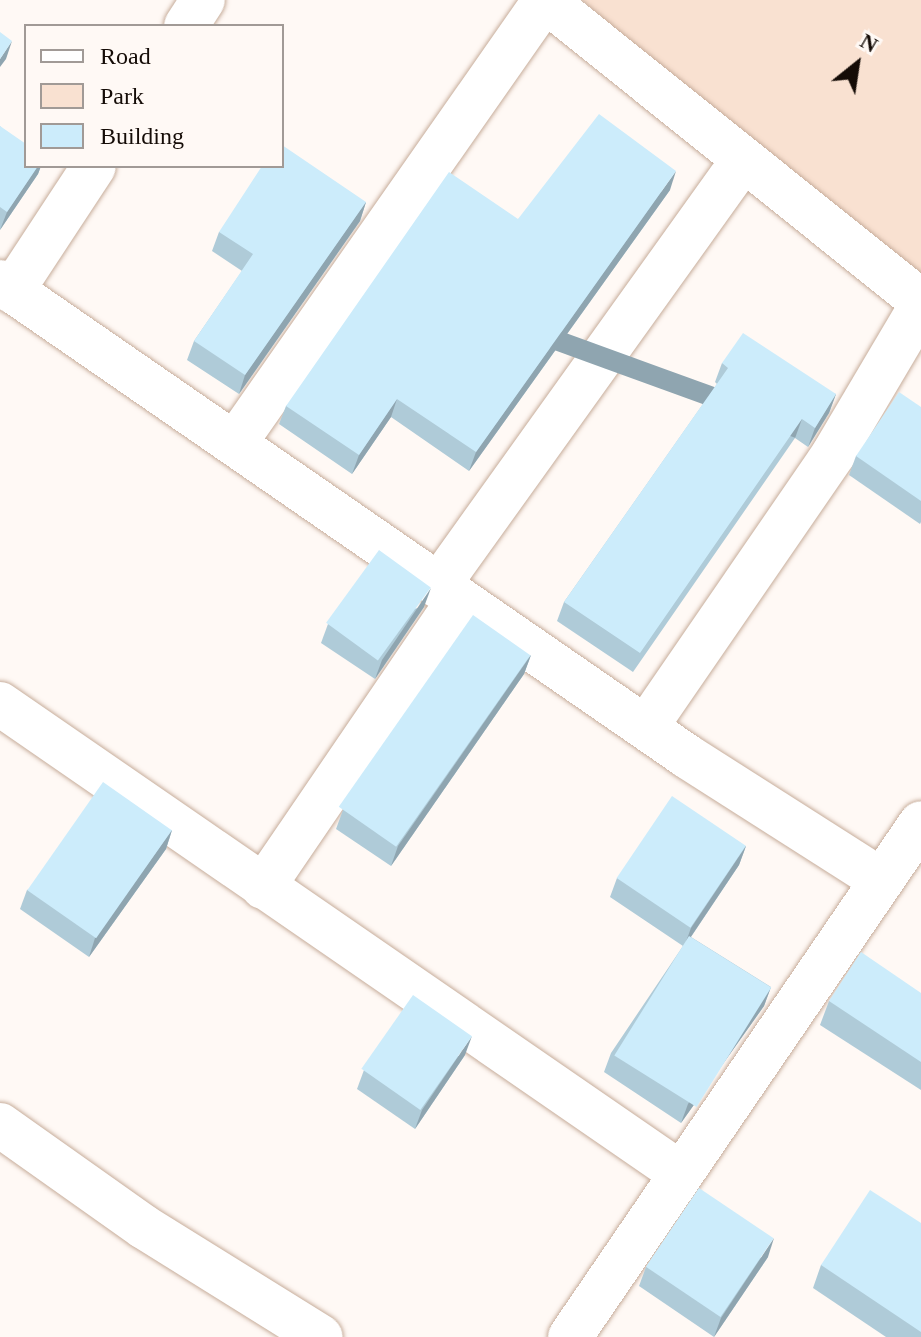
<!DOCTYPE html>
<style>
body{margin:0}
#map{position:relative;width:921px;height:1337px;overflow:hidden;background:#fff9f5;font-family:Georgia,serif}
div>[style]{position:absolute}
.green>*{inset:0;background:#f9e1d1}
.roads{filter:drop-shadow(0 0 2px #c7ad9b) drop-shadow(0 0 2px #c7ad9b)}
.minor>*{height:44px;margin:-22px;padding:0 22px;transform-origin:22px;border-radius:22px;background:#fff}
.wall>*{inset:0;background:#afcbd8}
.shaded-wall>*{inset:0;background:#8fa5b0;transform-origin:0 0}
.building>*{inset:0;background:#ccecfb;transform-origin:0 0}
span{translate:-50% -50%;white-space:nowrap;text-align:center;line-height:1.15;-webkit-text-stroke:6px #fff9f5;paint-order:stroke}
.legend{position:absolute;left:24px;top:24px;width:260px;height:144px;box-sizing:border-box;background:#fff9f5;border:2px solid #a19a96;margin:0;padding:10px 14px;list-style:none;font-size:24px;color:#150c07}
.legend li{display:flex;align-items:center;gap:16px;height:40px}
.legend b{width:40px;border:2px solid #a19a96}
.north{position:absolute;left:817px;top:24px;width:80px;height:80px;-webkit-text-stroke:6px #fff9f5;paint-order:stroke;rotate:30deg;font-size:22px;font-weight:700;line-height:32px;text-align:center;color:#150c07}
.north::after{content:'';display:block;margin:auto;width:28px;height:36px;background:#150c07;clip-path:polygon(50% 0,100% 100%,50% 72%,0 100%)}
</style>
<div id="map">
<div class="green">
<i style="clip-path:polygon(582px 0,921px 0,921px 278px,795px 188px)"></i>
</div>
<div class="roads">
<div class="minor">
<i style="left:545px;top:0;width:482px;rotate:38.7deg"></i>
<i style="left:186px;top:26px;width:31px;rotate:-57deg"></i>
<i style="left:0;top:282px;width:836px;rotate:34.62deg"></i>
<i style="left:688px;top:757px;width:229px;rotate:32.5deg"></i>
<i style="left:12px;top:291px;width:149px;rotate:-56.7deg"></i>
<i style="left:235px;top:443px;width:541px;rotate:-55.02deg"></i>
<i style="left:438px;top:586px;width:520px;rotate:-54.39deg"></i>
<i style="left:0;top:704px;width:826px;rotate:34.59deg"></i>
<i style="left:646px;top:727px;width:332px;rotate:-55.5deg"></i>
<i style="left:834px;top:453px;width:171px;rotate:-59.4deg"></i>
<i style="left:263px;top:887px;width:348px;rotate:-55.7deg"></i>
<i style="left:0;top:1125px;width:176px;rotate:35.3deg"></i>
<i style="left:144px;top:1227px;width:208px;rotate:31.9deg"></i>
<i style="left:570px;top:1337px;width:622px;rotate:-55.67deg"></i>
</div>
</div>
<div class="wall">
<i style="clip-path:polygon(0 126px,26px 166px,41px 166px,38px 174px,0 230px)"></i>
<i style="clip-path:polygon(670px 190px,469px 471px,391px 417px,352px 474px,279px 424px,286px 406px,518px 219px)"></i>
<i style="clip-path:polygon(366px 202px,360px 221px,239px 394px,187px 360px,194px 341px,242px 271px,212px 251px,219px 232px)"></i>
<i style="clip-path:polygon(722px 363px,836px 394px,829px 413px,808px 447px,795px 438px,633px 672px,557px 621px,564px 602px,717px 384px,715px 382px)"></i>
<i style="clip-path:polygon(921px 407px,921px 522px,920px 524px,849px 475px,856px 456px)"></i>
<i style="clip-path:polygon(424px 607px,375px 679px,321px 643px,328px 624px)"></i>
<i style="clip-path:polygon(531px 655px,524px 674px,391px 866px,336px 829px,343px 810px)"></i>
<i style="clip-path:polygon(172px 830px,166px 849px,89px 957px,20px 909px,27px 890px)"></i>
<i style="clip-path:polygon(746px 846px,739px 865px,691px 937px,771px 987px,764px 1006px,681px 1123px,604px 1072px,611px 1053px,683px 946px,610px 897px,617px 878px)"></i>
<i style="clip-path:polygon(921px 993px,921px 1090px,820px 1025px,829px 1001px)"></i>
<i style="clip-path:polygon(465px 1055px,415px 1129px,357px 1089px,364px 1070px)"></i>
<i style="clip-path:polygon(921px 1223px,921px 1337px,886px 1337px,813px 1288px,821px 1265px)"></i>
<i style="clip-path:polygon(768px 1257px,714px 1337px,639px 1286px,646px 1267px)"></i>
</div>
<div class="shaded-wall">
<i style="clip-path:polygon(12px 41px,6px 59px,0 67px,0 59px)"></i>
<i style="clip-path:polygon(38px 166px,41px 166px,38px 174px,0 230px,7px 212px)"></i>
<i style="clip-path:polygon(676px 171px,670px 190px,469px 471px,476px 452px)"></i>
<i style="clip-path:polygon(366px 202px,360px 221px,239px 394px,245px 375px)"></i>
<i style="clip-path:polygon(836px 394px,829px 413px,808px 447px,815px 428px)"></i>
<i style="clip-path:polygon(397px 399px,391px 417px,352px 474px,359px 455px)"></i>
<i style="left:802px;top:419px;width:20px;height:285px;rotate:110deg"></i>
<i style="clip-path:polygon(431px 588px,424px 607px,375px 679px,382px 660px)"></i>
<i style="clip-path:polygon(531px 655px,524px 674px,391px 866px,398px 846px)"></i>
<i style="clip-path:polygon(172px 830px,166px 849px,89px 957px,95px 938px)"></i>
<i style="clip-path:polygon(746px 846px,739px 865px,684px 947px,691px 928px)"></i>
<i style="clip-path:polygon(771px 987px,764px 1006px,681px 1123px,688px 1104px)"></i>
<i style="clip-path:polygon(472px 1036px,465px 1055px,415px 1129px,422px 1110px)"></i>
<i style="clip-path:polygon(774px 1238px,768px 1257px,714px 1337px,721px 1318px)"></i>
</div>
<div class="building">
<i style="clip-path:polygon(0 32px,12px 41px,0 59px)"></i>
<i style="clip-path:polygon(599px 114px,676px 171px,476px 452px,397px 399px,359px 455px,286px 406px,449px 172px,518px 219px)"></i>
<i style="clip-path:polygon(0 126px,26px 144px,26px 166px,38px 166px,7px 212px,0 207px)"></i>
<i style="clip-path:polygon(282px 145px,366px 202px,245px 375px,194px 341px,253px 254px,219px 232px,262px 166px,282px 166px)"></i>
<i style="clip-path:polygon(743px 333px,836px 394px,815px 428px,802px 419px,640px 653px,564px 602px,728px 368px,722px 363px)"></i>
<i style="clip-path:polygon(899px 392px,921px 407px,921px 501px,856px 456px)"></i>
<i style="left:379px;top:550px;width:64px;height:90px;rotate:36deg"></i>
<i style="left:473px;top:615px;width:70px;height:234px;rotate:35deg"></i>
<i style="left:103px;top:782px;width:84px;height:132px;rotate:35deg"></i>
<i style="left:672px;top:796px;width:89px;height:99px;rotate:34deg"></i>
<i style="left:689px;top:936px;width:97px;height:141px;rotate:32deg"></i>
<i style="clip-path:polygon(861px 952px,921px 993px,921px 1062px,829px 1001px)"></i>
<i style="left:413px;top:995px;width:72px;height:90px;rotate:35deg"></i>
<i style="left:699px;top:1188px;width:90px;height:95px;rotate:34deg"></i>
<i style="clip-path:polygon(870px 1190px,921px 1223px,921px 1332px,821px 1265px)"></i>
</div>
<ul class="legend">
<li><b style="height:10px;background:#fff"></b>Road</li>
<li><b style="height:22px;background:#f9e1d1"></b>Park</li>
<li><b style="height:22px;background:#ccecfb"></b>Building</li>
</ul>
<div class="north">N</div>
</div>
